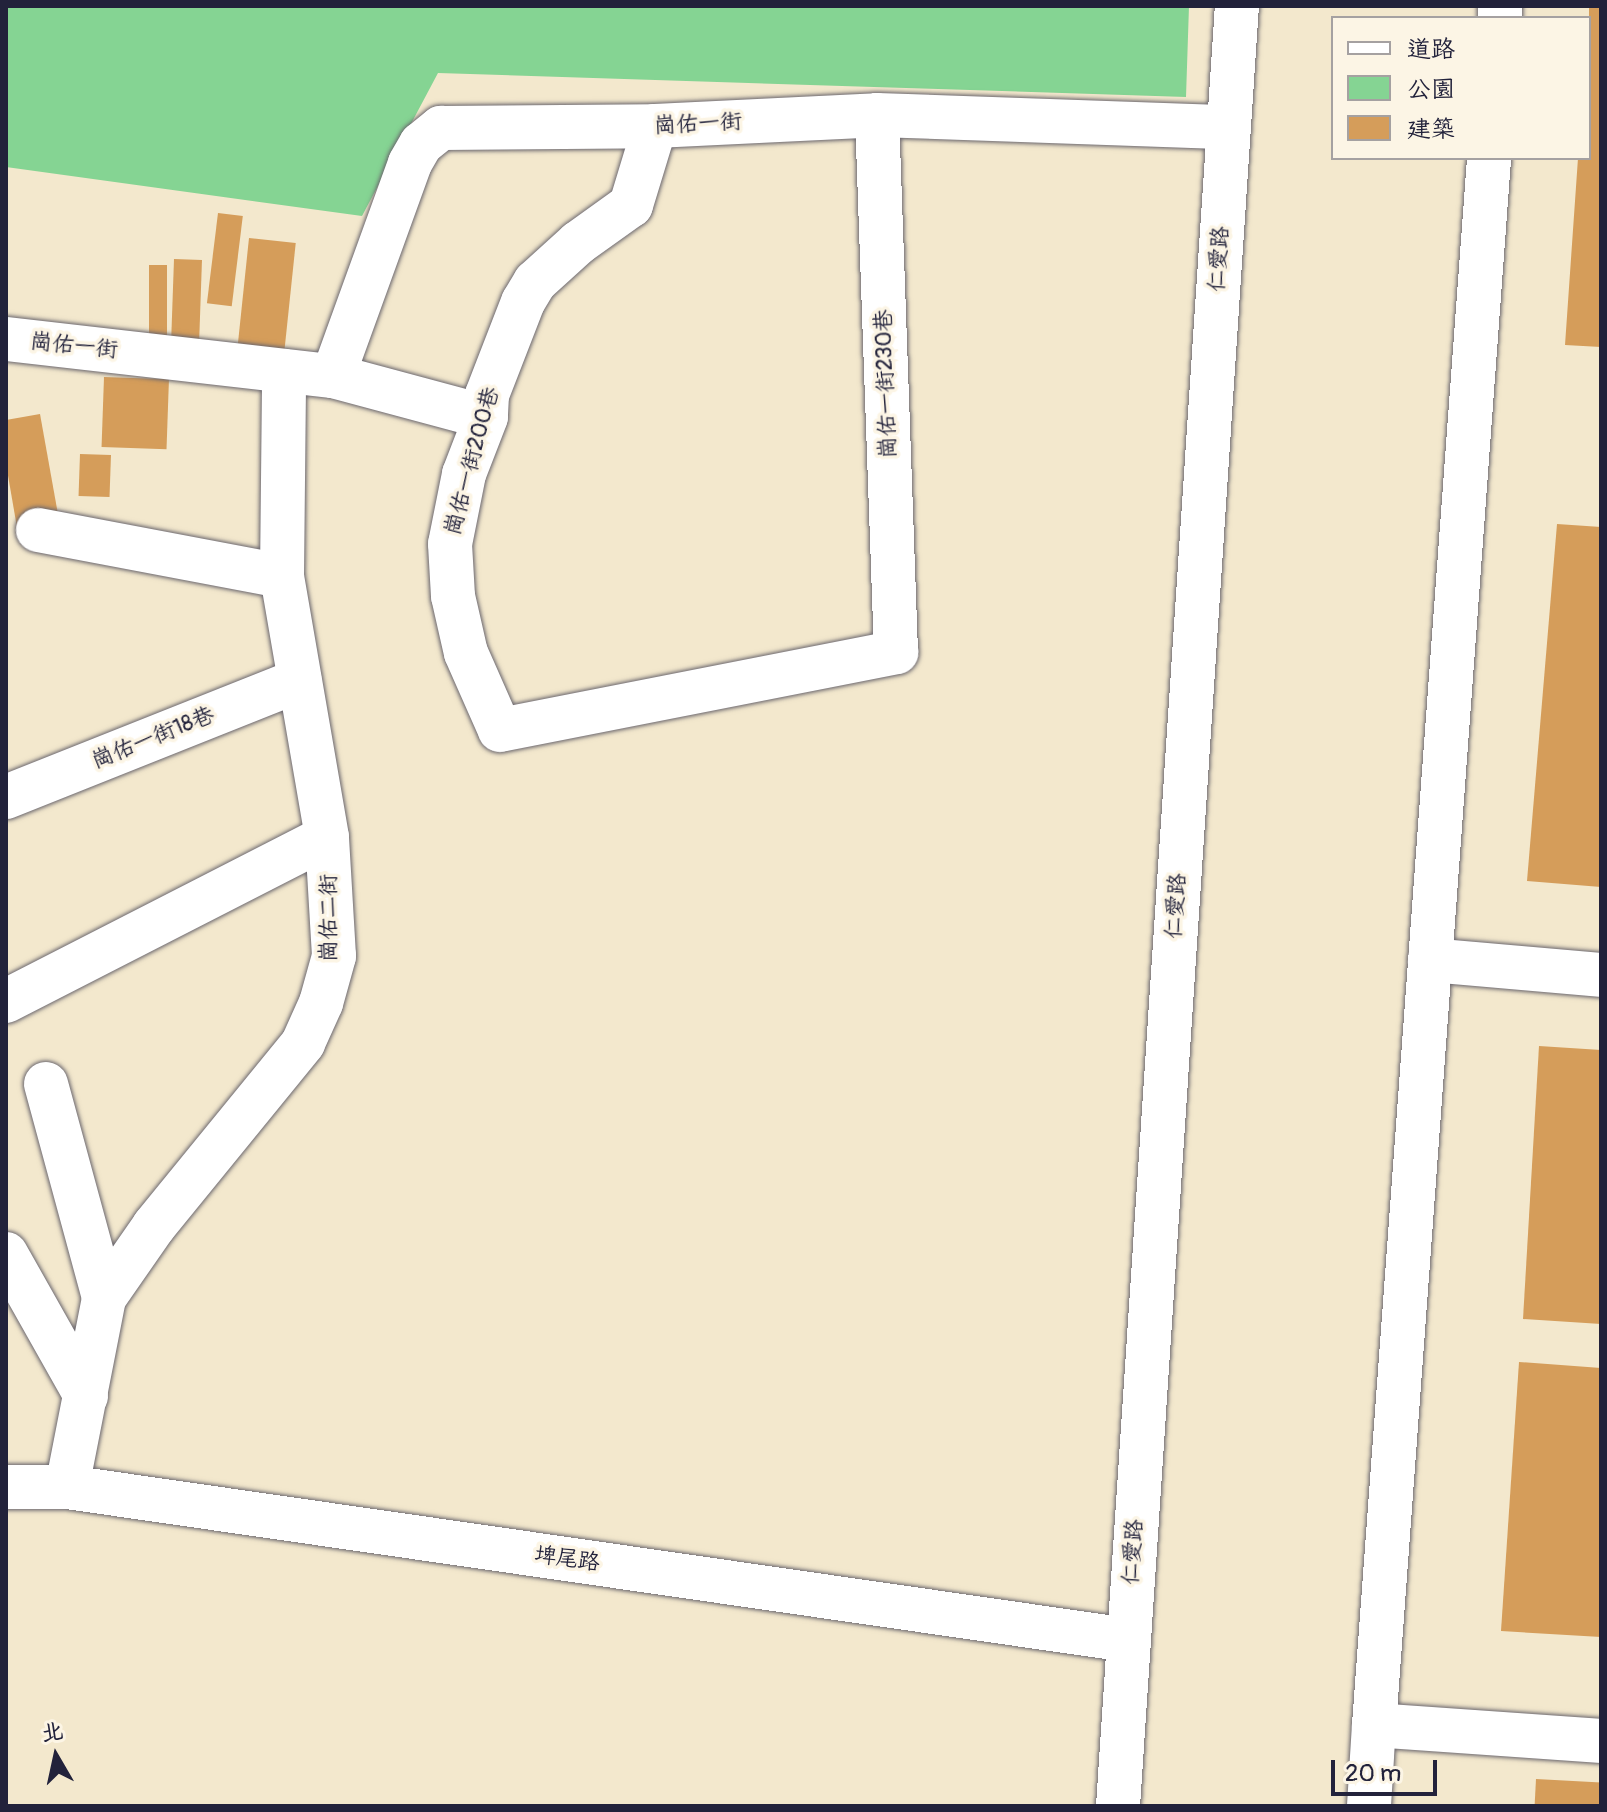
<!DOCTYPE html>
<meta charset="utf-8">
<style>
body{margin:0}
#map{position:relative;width:1607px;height:1812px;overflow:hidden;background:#f3e8cd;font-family:Pangolin,"LXGW WenKai TC",sans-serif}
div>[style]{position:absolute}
.green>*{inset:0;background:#85d493}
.building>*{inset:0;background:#d59d5a;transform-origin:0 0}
.roads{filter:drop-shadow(0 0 2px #6b676e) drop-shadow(0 0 2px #6b676e)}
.minor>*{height:44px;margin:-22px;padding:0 22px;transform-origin:22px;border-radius:22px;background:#fff}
span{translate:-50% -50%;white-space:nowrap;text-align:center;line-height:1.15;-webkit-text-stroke:7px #fcf5e5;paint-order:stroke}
.street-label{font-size:22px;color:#22223b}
.frame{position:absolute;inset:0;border:8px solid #22223b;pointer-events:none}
.legend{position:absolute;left:1331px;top:16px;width:260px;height:144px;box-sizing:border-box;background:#fcf5e5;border:2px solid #a5a1a1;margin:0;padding:10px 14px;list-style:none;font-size:24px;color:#22223b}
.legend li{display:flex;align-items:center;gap:16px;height:40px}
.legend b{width:40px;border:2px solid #a5a1a1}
.north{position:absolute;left:16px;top:1716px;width:80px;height:80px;-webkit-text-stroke:6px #fcf5e5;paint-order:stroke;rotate:351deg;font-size:22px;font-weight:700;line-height:32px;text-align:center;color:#22223b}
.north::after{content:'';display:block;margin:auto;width:28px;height:36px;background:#22223b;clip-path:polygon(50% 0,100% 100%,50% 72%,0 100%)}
.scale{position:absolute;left:1331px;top:1760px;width:106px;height:36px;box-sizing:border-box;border:4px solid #22223b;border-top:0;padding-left:10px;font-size:24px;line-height:28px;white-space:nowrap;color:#22223b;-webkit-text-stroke:6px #fcf5e5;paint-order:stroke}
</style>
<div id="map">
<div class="green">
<i style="clip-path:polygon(6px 6px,1189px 6px,1186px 97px,438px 73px,362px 216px,6px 167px)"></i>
</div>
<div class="building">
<i style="clip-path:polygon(1589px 6px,1601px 6px,1601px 347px,1565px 345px,1578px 158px,1589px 158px)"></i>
<i style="left:218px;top:213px;width:25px;height:91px;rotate:7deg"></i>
<i style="left:249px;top:238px;width:47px;height:108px;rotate:6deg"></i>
<i style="left:174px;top:259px;width:28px;height:81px;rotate:2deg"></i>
<i style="left:149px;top:265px;width:18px;height:80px"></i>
<i style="left:104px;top:377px;width:65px;height:70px;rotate:2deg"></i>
<i style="clip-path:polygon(40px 414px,61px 531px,19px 539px,6px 464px,6px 420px)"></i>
<i style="left:80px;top:454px;width:31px;height:42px;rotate:2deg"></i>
<i style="clip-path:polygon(1557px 524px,1601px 527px,1601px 887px,1527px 881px)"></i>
<i style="clip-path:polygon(1539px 1046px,1601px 1050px,1601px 1324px,1523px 1319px)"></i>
<i style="clip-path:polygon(1519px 1362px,1601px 1368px,1601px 1637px,1501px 1631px)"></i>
<i style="left:1536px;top:1779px;width:65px;height:27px;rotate:3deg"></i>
</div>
<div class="roads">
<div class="minor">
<i style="left:1500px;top:18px;width:12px;rotate:-90deg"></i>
<i style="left:655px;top:126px;width:83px;rotate:106.9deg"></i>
<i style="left:631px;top:205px;width:65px;rotate:144.4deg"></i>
<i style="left:578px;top:243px;width:58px;rotate:137.8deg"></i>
<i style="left:535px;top:282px;width:23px;rotate:121deg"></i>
<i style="left:523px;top:302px;width:100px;rotate:111.2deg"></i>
<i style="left:487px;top:395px;width:22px;rotate:93deg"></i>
<i style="left:486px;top:417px;width:61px;rotate:111.1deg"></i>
<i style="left:464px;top:474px;width:71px;rotate:101.3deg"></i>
<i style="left:450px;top:544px;width:52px;rotate:86.7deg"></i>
<i style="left:453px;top:596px;width:58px;rotate:77.2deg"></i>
<i style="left:466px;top:653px;width:84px;rotate:66.2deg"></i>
<i style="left:500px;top:730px;width:404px;rotate:-11.1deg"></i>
<i style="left:896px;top:652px;width:537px;rotate:-92.03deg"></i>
<i style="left:6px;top:339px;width:329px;rotate:6.5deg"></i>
<i style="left:333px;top:376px;width:158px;rotate:15deg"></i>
<i style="left:333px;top:376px;width:226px;rotate:-70.1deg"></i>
<i style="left:410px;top:163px;width:22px;rotate:-60deg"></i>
<i style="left:421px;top:144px;width:26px;rotate:-39deg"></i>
<i style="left:441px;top:128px;width:214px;rotate:-0.5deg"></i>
<i style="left:655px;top:126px;width:222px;rotate:-2.8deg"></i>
<i style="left:877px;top:115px;width:351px;rotate:2deg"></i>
<i style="left:38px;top:530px;width:248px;rotate:10.7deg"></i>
<i style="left:6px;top:797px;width:316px;rotate:-21.7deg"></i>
<i style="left:1430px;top:960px;width:172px;rotate:5deg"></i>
<i style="left:6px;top:1001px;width:360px;rotate:-27.1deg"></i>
<i style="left:46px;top:1084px;width:222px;rotate:74.8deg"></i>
<i style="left:6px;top:1254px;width:163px;rotate:60.6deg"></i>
<i style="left:6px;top:1487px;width:61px"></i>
<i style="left:67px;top:1487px;width:1071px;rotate:8.21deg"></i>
<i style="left:67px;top:1487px;width:193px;rotate:-78.9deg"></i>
<i style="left:104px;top:1298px;width:88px;rotate:-55.2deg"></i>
<i style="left:154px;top:1226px;width:236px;rotate:-50.8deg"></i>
<i style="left:303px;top:1043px;width:44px;rotate:-65.8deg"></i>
<i style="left:321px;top:1003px;width:49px;rotate:-74.5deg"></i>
<i style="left:334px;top:956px;width:119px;rotate:-93.4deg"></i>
<i style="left:327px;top:837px;width:265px;rotate:-99.8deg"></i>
<i style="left:282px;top:576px;width:205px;rotate:-89.4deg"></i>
<i style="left:1374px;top:1725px;width:1571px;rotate:-85.8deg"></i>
<i style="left:1118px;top:1806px;width:1804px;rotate:-86.22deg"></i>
<i style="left:1369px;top:1806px;width:81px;rotate:-86.5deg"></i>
<i style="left:1374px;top:1725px;width:228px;rotate:4deg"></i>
</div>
</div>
<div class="street-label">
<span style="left:698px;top:124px;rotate:-3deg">崗佑一街</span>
<span style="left:1219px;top:259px;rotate:-86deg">仁愛路</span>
<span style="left:74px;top:346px;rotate:6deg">崗佑一街</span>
<span style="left:886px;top:384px;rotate:-92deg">崗佑一街230巷</span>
<span style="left:472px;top:461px;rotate:-75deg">崗佑一街200巷</span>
<span style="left:153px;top:738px;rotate:-22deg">崗佑一街18巷</span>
<span style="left:1176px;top:906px;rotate:-86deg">仁愛路</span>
<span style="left:329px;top:918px;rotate:-90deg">崗佑二街</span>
<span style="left:1133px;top:1552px;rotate:-86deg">仁愛路</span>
<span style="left:567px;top:1559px;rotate:8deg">埤尾路</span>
</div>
<div class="frame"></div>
<ul class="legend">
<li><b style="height:10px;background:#fff"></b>道路</li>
<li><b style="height:22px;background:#85d493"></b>公園</li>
<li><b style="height:22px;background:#d59d5a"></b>建築</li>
</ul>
<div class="north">北</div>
<div class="scale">20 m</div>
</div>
